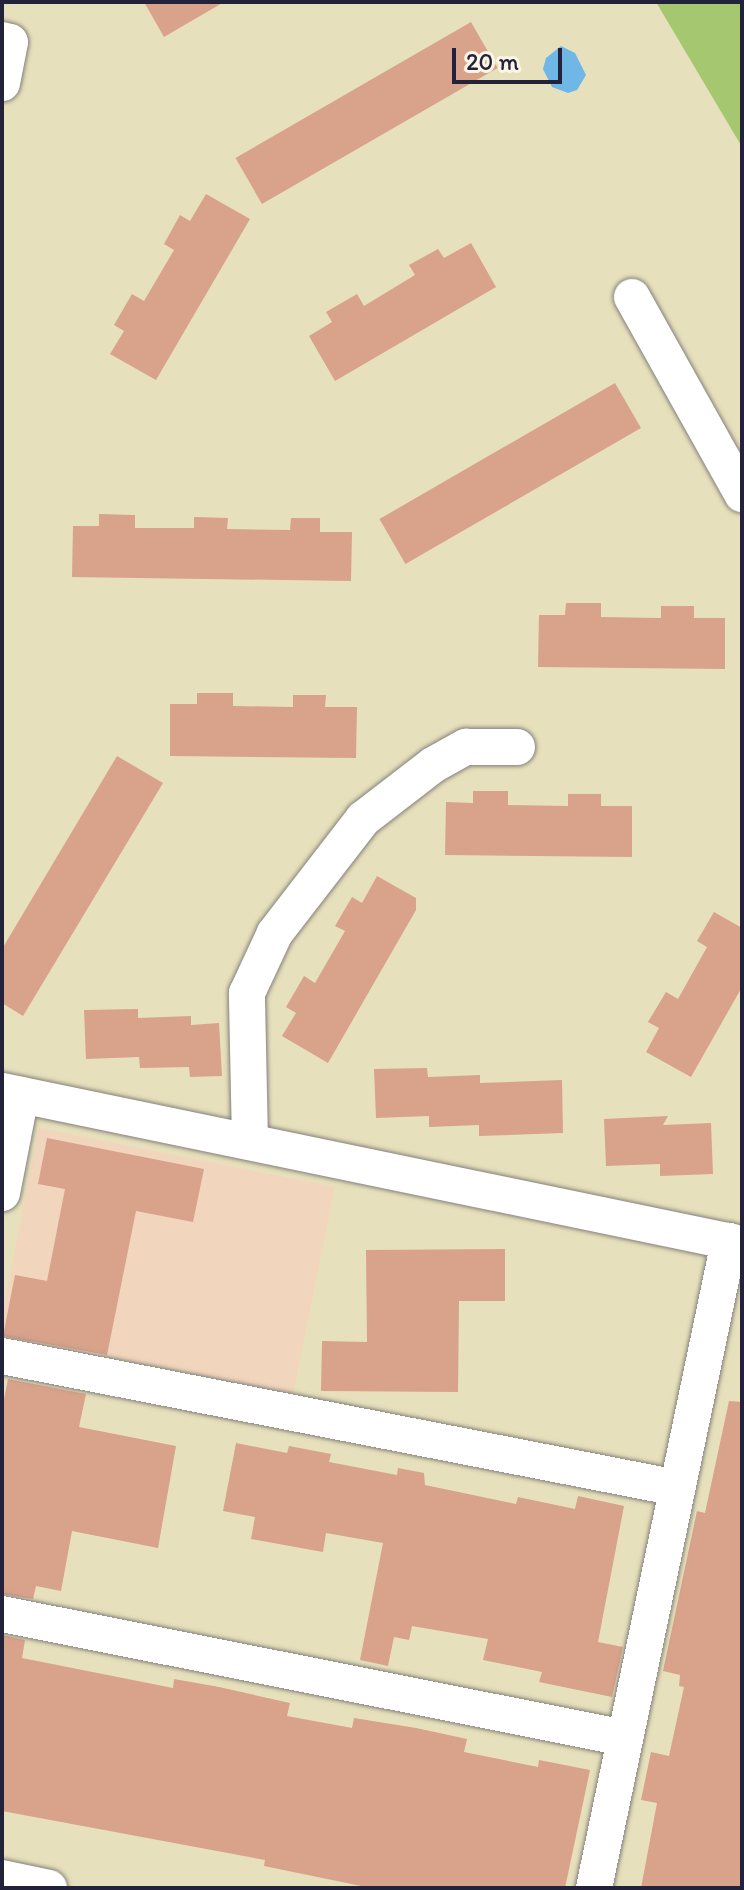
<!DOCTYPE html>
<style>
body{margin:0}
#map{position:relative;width:744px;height:1890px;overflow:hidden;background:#e7e0bc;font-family:Itim,sans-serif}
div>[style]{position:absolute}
.built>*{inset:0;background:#f1d5bd}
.green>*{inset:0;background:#a5c770}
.water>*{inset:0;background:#6fb7e7}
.building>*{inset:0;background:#d8a28b;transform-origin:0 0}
.roads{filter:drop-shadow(0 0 2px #84817c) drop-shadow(0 0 2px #84817c)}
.minor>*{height:36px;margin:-18px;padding:0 18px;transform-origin:18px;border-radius:18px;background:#fff}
span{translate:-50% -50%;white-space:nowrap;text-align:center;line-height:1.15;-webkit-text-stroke:7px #fcf5e5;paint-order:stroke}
.frame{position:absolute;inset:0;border:4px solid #22223b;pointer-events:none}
.scale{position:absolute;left:452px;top:48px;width:110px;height:36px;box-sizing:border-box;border:4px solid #22223b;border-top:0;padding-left:10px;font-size:24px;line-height:28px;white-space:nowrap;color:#22223b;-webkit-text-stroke:6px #fcf5e5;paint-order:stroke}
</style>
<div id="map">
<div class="built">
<i style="clip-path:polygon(39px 1128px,335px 1187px,293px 1394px,2px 1337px,2px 1315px)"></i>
</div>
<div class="green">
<i style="clip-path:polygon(656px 2px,742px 2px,742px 147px)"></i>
</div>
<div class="water">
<i style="clip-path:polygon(561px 46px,575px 53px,586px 75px,577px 90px,568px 93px,552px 87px,543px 69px,546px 58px)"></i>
</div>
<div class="building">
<i style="clip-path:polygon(144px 2px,224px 2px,164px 37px)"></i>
<i style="left:471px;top:22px;width:53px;height:272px;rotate:60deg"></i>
<i style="clip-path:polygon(206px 194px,250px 219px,156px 380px,110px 354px,124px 331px,114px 325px,132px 294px,144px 301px,174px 250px,164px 244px,180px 215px,190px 221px)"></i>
<i style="clip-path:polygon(471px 243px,496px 287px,335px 381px,309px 336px,332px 322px,326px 312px,357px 294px,364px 306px,415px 275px,409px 265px,438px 249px,444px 258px)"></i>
<i style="left:615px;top:383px;width:52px;height:272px;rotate:60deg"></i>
<i style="clip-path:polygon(99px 514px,135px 515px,135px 528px,194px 528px,194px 517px,228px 518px,227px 529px,290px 530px,291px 518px,320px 518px,320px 532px,352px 532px,351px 581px,72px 577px,73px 526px,99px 526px)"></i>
<i style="clip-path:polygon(566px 603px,601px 603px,601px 617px,661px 618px,661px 606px,694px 606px,694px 618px,725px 618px,725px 669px,538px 667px,539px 615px,565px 615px)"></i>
<i style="clip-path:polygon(197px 693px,233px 693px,233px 706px,293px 707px,293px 695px,326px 695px,325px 707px,357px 707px,356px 758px,170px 756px,170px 704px,197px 704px)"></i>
<i style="clip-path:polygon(117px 756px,163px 783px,23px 1016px,2px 1003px,2px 949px)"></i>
<i style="clip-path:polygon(473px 791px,508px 791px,508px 805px,568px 806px,568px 794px,601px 794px,601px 806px,632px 806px,632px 857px,445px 855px,446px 802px,473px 803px)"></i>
<i style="clip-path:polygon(377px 876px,416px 898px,416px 910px,328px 1063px,282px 1036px,296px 1013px,286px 1007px,304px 976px,315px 983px,345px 931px,335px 926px,352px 897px,362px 903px)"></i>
<i style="clip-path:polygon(714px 912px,742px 928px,742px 987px,691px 1077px,646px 1052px,659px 1028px,648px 1022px,666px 992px,678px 999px,707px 947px,697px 941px)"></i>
<i style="clip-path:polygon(138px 1009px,138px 1018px,191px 1016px,191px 1025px,219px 1023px,222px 1076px,190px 1077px,189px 1067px,140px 1068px,139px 1057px,86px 1059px,84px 1010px)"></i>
<i style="clip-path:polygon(427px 1068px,428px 1077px,480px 1075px,480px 1083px,562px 1080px,563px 1133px,479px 1136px,479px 1125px,429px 1127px,429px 1116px,376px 1118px,374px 1069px)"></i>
<i style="clip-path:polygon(668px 1116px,663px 1125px,711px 1123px,713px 1174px,660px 1176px,660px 1164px,606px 1166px,604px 1119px)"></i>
<i style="clip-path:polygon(47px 1138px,204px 1169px,193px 1222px,136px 1211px,107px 1355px,3px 1336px,15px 1275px,47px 1281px,65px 1189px,38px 1184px)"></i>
<i style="clip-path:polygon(505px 1249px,505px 1301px,459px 1301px,458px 1392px,321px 1391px,322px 1341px,367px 1342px,366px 1250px)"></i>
<i style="clip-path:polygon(8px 1379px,86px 1394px,79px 1427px,176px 1446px,158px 1548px,72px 1531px,61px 1591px,36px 1586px,33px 1599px,2px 1594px,2px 1409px)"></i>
<i style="clip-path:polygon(729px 1401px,742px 1402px,742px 1888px,641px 1888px,657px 1803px,641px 1800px,651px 1752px,669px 1756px,684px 1687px,679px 1686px,680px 1675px,663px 1671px,697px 1511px,705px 1513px)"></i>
<i style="clip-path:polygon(236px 1443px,287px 1453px,289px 1446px,331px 1454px,329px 1462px,397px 1475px,398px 1468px,424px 1473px,425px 1485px,516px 1504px,518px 1497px,575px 1509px,578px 1496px,624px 1506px,598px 1642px,623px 1647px,612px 1697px,539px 1682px,542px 1672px,483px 1660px,488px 1639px,412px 1626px,409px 1640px,394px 1637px,388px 1666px,360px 1660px,383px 1543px,326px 1533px,323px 1552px,251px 1539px,255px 1517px,223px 1511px)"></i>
<i style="clip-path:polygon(2px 1635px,25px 1640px,22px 1658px,173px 1688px,174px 1679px,219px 1687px,290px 1703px,287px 1716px,352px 1728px,354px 1718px,416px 1728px,467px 1739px,464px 1752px,538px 1767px,539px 1760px,590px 1770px,565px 1888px,371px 1888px,264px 1866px,265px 1860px,2px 1811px)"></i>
</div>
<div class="roads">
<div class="minor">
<i style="left:2px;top:40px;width:8px;rotate:14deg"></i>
<i style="left:10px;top:42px;width:42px;rotate:101deg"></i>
<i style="left:632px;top:297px;width:226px;rotate:60.8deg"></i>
<i style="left:2px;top:1091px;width:756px;rotate:11.68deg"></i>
<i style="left:250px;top:1142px;width:149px;rotate:-91.2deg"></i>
<i style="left:247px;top:993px;width:66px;rotate:-65deg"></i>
<i style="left:275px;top:933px;width:144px;rotate:-52.3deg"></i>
<i style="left:363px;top:819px;width:88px;rotate:-37.6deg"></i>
<i style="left:433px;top:765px;width:38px;rotate:-29deg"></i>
<i style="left:466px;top:747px;width:51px"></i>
<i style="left:2px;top:1193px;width:100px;rotate:-79deg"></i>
<i style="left:2px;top:1356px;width:688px;rotate:11.06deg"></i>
<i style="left:2px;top:1614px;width:635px;rotate:11.26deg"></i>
<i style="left:2px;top:1878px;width:48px;rotate:12deg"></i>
<i style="left:594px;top:1888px;width:661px;rotate:-78.21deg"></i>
</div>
</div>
<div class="frame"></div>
<div class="scale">20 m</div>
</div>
